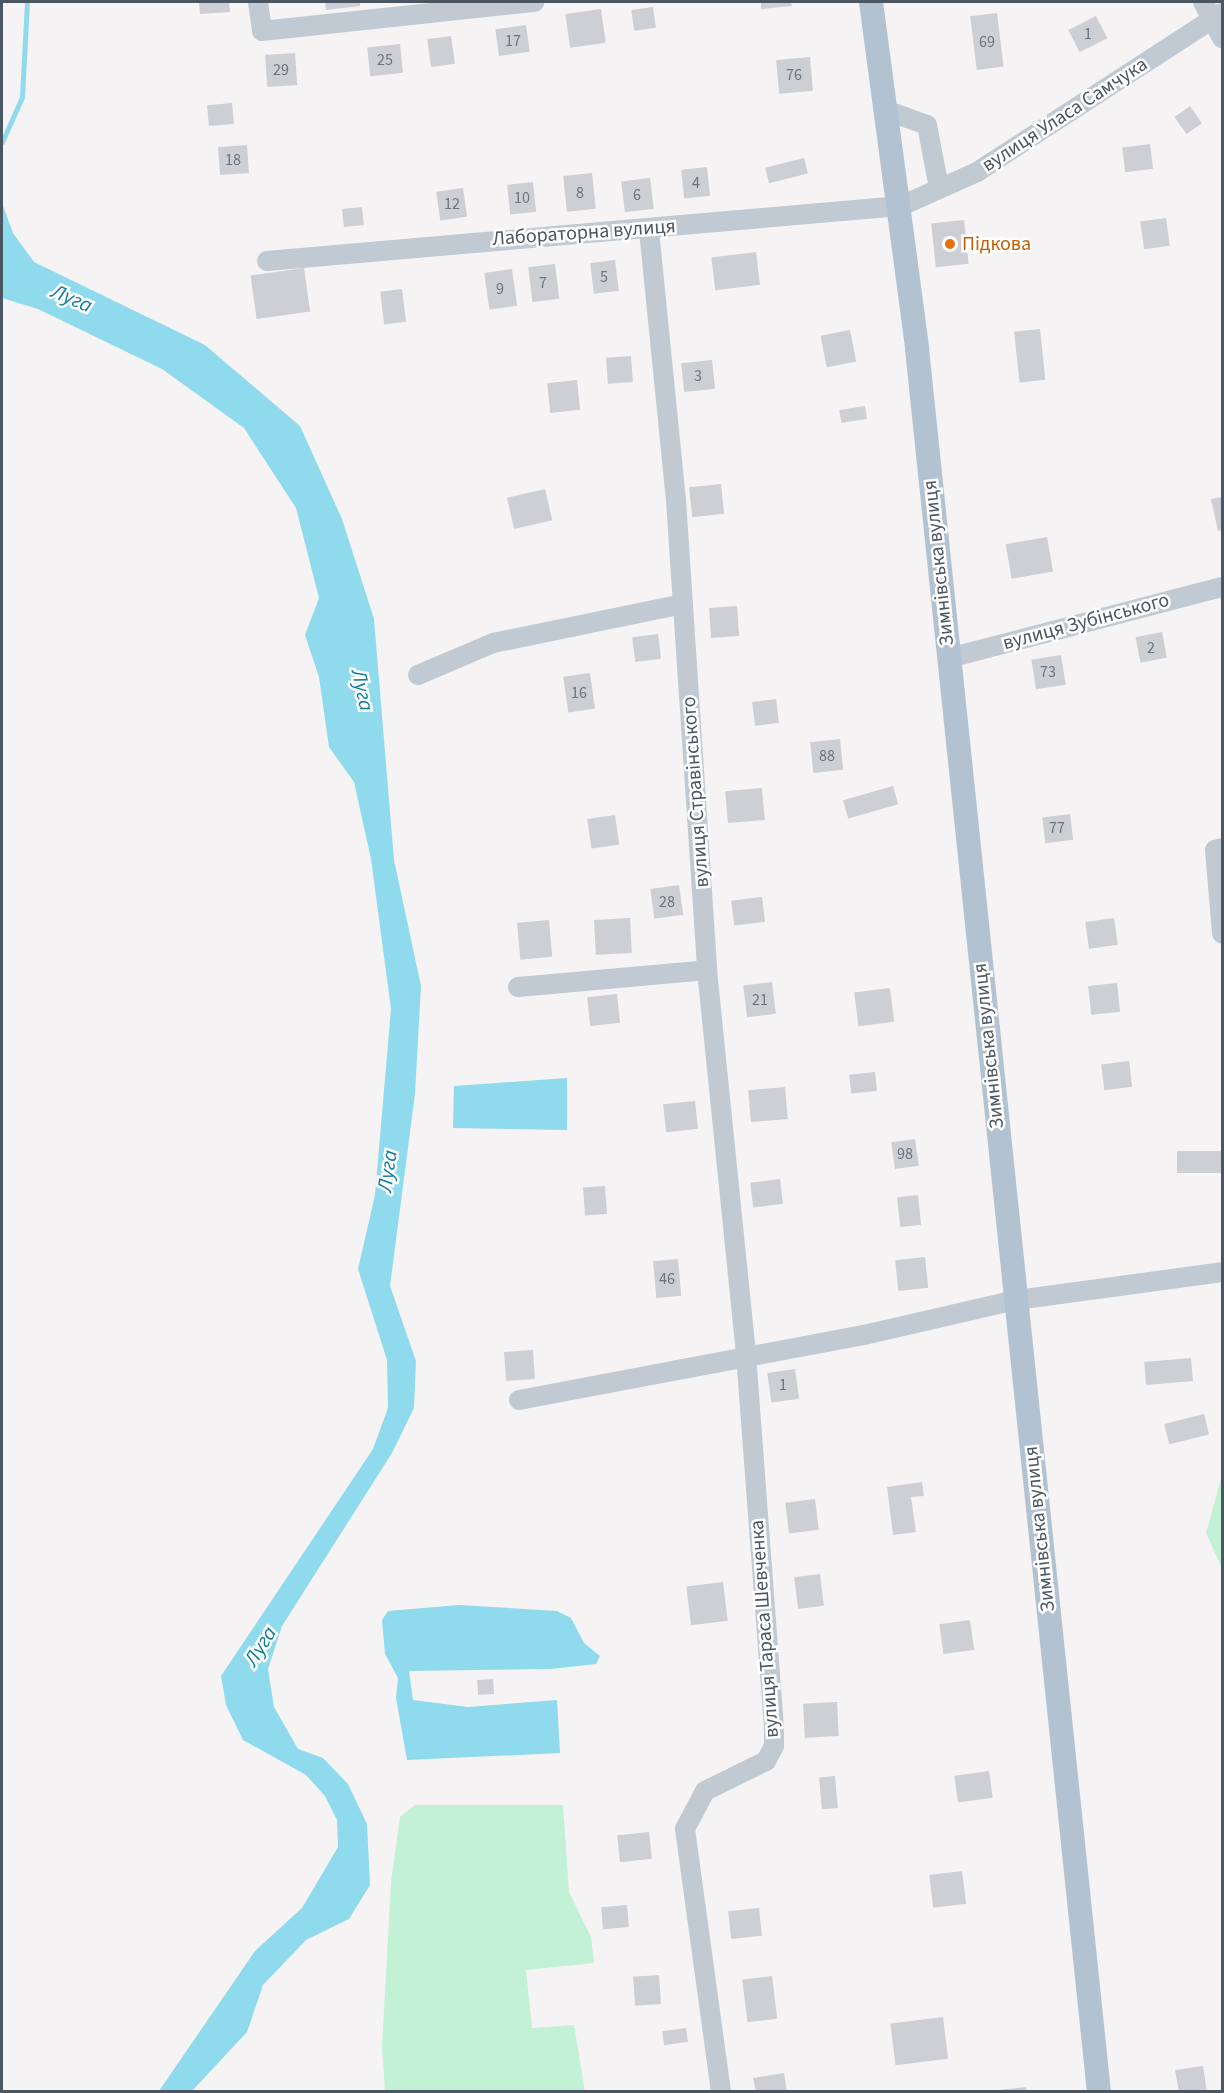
<!DOCTYPE html>
<meta charset="utf-8">
<style>
body{margin:0}
#map{position:relative;width:1224px;height:2093px;overflow:hidden;background:#f5f3f3;font-family:"Source Sans 3",sans-serif}
div>[style]{position:absolute}
.green>*{inset:0;background:#c3f1d5}
.water>*{inset:0;background:#90daee}
.stream>*{height:5px;margin:-2.5px;padding:0 2.5px;transform-origin:2.5px;border-radius:2.5px;background:#90daee}
.building>*{inset:0;background:#cdcfd5;transform-origin:0 0}
.minor>*{height:20px;margin:-10px;padding:0 10px;transform-origin:10px;border-radius:10px;background:#c1cad2}
.major>*{height:24px;margin:-12px;padding:0 12px;transform-origin:12px;border-radius:12px;background:#b3c2d1}
.dots>*{width:16px;height:16px;translate:-50% -50%;box-sizing:border-box;border:3px solid #fff;border-radius:50%}
span{translate:-50% -50%;white-space:nowrap;text-align:center;line-height:1.15;-webkit-text-stroke:5px #fff;paint-order:stroke}
.number-label{font-size:16px;color:#6b747e}
.number-label span{-webkit-text-stroke-width:0}
.street-label{font-size:20px;color:#4a5661}
.food-label{font-size:20px;color:#c56008}
.left{translate:0 -50%;text-align:left}
.water-label{font-size:21px;color:#0c7c9b;font-style:italic}
.frame{position:absolute;inset:0;border:3px solid #4a5661;pointer-events:none}
</style>
<div id="map">
<div class="green">
<i style="clip-path:polygon(1222px 1475px,1222px 1568px,1206px 1533px)"></i>
<i style="clip-path:polygon(415px 1805px,563px 1805px,569px 1892px,591px 1937px,594px 1963px,526px 1970px,532px 2028px,574px 2025px,585px 2091px,385px 2091px,382px 2047px,391px 1882px,400px 1817px)"></i>
</div>
<div class="water">
<i style="clip-path:polygon(2px 203px,13px 233px,34px 262px,205px 345px,300px 426px,342px 519px,374px 619px,394px 860px,421px 986px,415px 1094px,390px 1286px,416px 1361px,414px 1408px,392px 1453px,282px 1626px,268px 1669px,274px 1707px,298px 1749px,323px 1758px,348px 1784px,367px 1824px,370px 1885px,349px 1919px,306px 1940px,263px 1985px,247px 2032px,192px 2091px,159px 2091px,255px 1951px,302px 1908px,338px 1847px,337px 1820px,325px 1796px,306px 1775px,243px 1740px,226px 1705px,221px 1676px,373px 1449px,388px 1408px,387px 1360px,358px 1269px,375px 1195px,391px 1009px,371px 859px,354px 782px,329px 747px,319px 677px,305px 635px,319px 598px,296px 508px,244px 428px,162px 369px,38px 309px,2px 298px)"></i>
<i style="clip-path:polygon(567px 1078px,567px 1130px,453px 1128px,454px 1086px)"></i>
<i style="clip-path:polygon(459px 1605px,557px 1611px,571px 1618px,584px 1643px,600px 1656px,596px 1664px,551px 1669px,409px 1671px,413px 1700px,468px 1707px,557px 1700px,560px 1753px,407px 1760px,396px 1698px,398px 1678px,385px 1654px,382px 1620px,388px 1611px)"></i>
</div>
<div class="stream">
<i style="left:2px;top:142px;width:49px;rotate:-66deg"></i>
<i style="left:22px;top:97px;width:95px;rotate:-87deg"></i>
</div>
<div class="building">
<i style="clip-path:polygon(199px 2px,229px 2px,230px 12px,200px 14px)"></i>
<i style="clip-path:polygon(325px 2px,360px 2px,360px 6px,326px 10px)"></i>
<i style="clip-path:polygon(761px 2px,791px 2px,792px 6px,761px 9px)"></i>
<i style="left:653px;top:7px;width:21px;height:22px;rotate:82deg"></i>
<i style="left:601px;top:9px;width:34px;height:36px;rotate:82deg"></i>
<i style="left:997px;top:13px;width:54px;height:27px;rotate:83deg"></i>
<i style="left:1096px;top:16px;width:25px;height:31px;rotate:63deg"></i>
<i style="left:526px;top:25px;width:27px;height:31px;rotate:82deg"></i>
<i style="left:451px;top:36px;width:28px;height:24px;rotate:82deg"></i>
<i style="left:400px;top:44px;width:29px;height:33px;rotate:84deg"></i>
<i style="left:295px;top:53px;width:32px;height:30px;rotate:86deg"></i>
<i style="left:810px;top:57px;width:34px;height:34px;rotate:85deg"></i>
<i style="left:232px;top:103px;width:21px;height:25px;rotate:85deg"></i>
<i style="left:1190px;top:106px;width:21px;height:19px;rotate:55deg"></i>
<i style="left:1150px;top:144px;width:25px;height:28px;rotate:83deg"></i>
<i style="left:247px;top:145px;width:28px;height:29px;rotate:86deg"></i>
<i style="left:804px;top:158px;width:16px;height:40px;rotate:76deg"></i>
<i style="left:707px;top:167px;width:29px;height:26px;rotate:84deg"></i>
<i style="left:592px;top:173px;width:36px;height:29px;rotate:84deg"></i>
<i style="left:650px;top:178px;width:31px;height:29px;rotate:83deg"></i>
<i style="left:533px;top:182px;width:30px;height:26px;rotate:84deg"></i>
<i style="left:463px;top:188px;width:29px;height:27px;rotate:82deg"></i>
<i style="left:362px;top:207px;width:18px;height:20px;rotate:84deg"></i>
<i style="left:1166px;top:218px;width:28px;height:26px;rotate:82deg"></i>
<i style="left:964px;top:220px;width:44px;height:33px;rotate:84deg"></i>
<i style="left:756px;top:252px;width:33px;height:45px;rotate:83deg"></i>
<i style="left:615px;top:260px;width:31px;height:25px;rotate:83deg"></i>
<i style="left:555px;top:264px;width:35px;height:27px;rotate:83deg"></i>
<i style="left:304px;top:268px;width:44px;height:54px;rotate:82deg"></i>
<i style="left:512px;top:269px;width:37px;height:28px;rotate:82deg"></i>
<i style="left:402px;top:289px;width:33px;height:22px;rotate:83deg"></i>
<i style="left:1040px;top:329px;width:51px;height:26px;rotate:84deg"></i>
<i style="left:850px;top:330px;width:32px;height:30px;rotate:79deg"></i>
<i style="left:631px;top:356px;width:26px;height:25px;rotate:86deg"></i>
<i style="left:712px;top:360px;width:29px;height:31px;rotate:84deg"></i>
<i style="left:577px;top:380px;width:30px;height:30px;rotate:84deg"></i>
<i style="left:865px;top:406px;width:13px;height:26px;rotate:81deg"></i>
<i style="left:721px;top:484px;width:30px;height:32px;rotate:84deg"></i>
<i style="left:545px;top:489px;width:32px;height:39px;rotate:77deg"></i>
<i style="clip-path:polygon(1222px 497px,1222px 530px,1218px 531px,1211px 499px)"></i>
<i style="left:1047px;top:537px;width:35px;height:42px;rotate:80deg"></i>
<i style="left:737px;top:606px;width:30px;height:28px;rotate:86deg"></i>
<i style="left:1162px;top:632px;width:26px;height:27px;rotate:79deg"></i>
<i style="left:658px;top:634px;width:25px;height:26px;rotate:83deg"></i>
<i style="left:1061px;top:655px;width:30px;height:30px;rotate:81deg"></i>
<i style="left:590px;top:673px;width:36px;height:27px;rotate:82deg"></i>
<i style="left:776px;top:699px;width:24px;height:24px;rotate:83deg"></i>
<i style="left:840px;top:739px;width:31px;height:30px;rotate:84deg"></i>
<i style="left:893px;top:786px;width:19px;height:52px;rotate:74deg"></i>
<i style="left:762px;top:788px;width:32px;height:37px;rotate:85deg"></i>
<i style="left:1070px;top:814px;width:26px;height:28px;rotate:83deg"></i>
<i style="left:615px;top:815px;width:30px;height:28px;rotate:82deg"></i>
<i style="left:679px;top:885px;width:30px;height:29px;rotate:82deg"></i>
<i style="left:762px;top:897px;width:25px;height:31px;rotate:83deg"></i>
<i style="left:630px;top:918px;width:35px;height:36px;rotate:87deg"></i>
<i style="left:1114px;top:918px;width:27px;height:29px;rotate:82deg"></i>
<i style="left:549px;top:920px;width:37px;height:32px;rotate:85deg"></i>
<i style="left:772px;top:982px;width:32px;height:29px;rotate:83deg"></i>
<i style="left:1117px;top:983px;width:29px;height:29px;rotate:84deg"></i>
<i style="left:890px;top:988px;width:34px;height:36px;rotate:83deg"></i>
<i style="left:617px;top:994px;width:29px;height:30px;rotate:84deg"></i>
<i style="left:1129px;top:1061px;width:26px;height:28px;rotate:83deg"></i>
<i style="left:875px;top:1072px;width:19px;height:26px;rotate:84deg"></i>
<i style="left:785px;top:1087px;width:32px;height:37px;rotate:85deg"></i>
<i style="left:695px;top:1101px;width:28px;height:32px;rotate:84deg"></i>
<i style="left:915px;top:1139px;width:27px;height:24px;rotate:82deg"></i>
<i style="left:1222px;top:1151px;width:22px;height:45px;rotate:90deg"></i>
<i style="left:780px;top:1179px;width:25px;height:30px;rotate:83deg"></i>
<i style="left:605px;top:1186px;width:28px;height:22px;rotate:86deg"></i>
<i style="left:918px;top:1195px;width:30px;height:21px;rotate:84deg"></i>
<i style="left:925px;top:1257px;width:31px;height:30px;rotate:84deg"></i>
<i style="left:678px;top:1259px;width:37px;height:25px;rotate:85deg"></i>
<i style="left:533px;top:1350px;width:29px;height:29px;rotate:86deg"></i>
<i style="left:1191px;top:1358px;width:23px;height:47px;rotate:85deg"></i>
<i style="left:795px;top:1369px;width:30px;height:28px;rotate:82deg"></i>
<i style="left:1204px;top:1414px;width:21px;height:41px;rotate:76deg"></i>
<i style="clip-path:polygon(922px 1482px,924px 1496px,911px 1497px,916px 1532px,893px 1535px,887px 1487px)"></i>
<i style="left:815px;top:1499px;width:31px;height:30px;rotate:83deg"></i>
<i style="left:820px;top:1574px;width:32px;height:26px;rotate:83deg"></i>
<i style="left:723px;top:1582px;width:39px;height:37px;rotate:83deg"></i>
<i style="left:970px;top:1620px;width:30px;height:31px;rotate:82deg"></i>
<i style="left:493px;top:1679px;width:15px;height:16px;rotate:86deg"></i>
<i style="left:837px;top:1702px;width:34px;height:34px;rotate:87deg"></i>
<i style="left:989px;top:1771px;width:27px;height:35px;rotate:82deg"></i>
<i style="left:835px;top:1776px;width:32px;height:16px;rotate:85deg"></i>
<i style="left:649px;top:1832px;width:27px;height:32px;rotate:84deg"></i>
<i style="left:962px;top:1871px;width:33px;height:33px;rotate:83deg"></i>
<i style="left:627px;top:1905px;width:22px;height:26px;rotate:85deg"></i>
<i style="left:759px;top:1908px;width:28px;height:31px;rotate:84deg"></i>
<i style="left:659px;top:1975px;width:29px;height:26px;rotate:86deg"></i>
<i style="left:772px;top:1976px;width:43px;height:30px;rotate:83deg"></i>
<i style="left:943px;top:2017px;width:42px;height:53px;rotate:83deg"></i>
<i style="left:686px;top:2028px;width:14px;height:24px;rotate:82deg"></i>
<i style="clip-path:polygon(1203px 2066px,1207px 2092px,1179px 2092px,1175px 2070px)"></i>
<i style="clip-path:polygon(784px 2073px,787px 2092px,756px 2092px,753px 2078px)"></i>
<i style="clip-path:polygon(1026px 2087px,1027px 2092px,999px 2092px,999px 2090px)"></i>
</div>
<div class="minor">
<i style="left:258px;top:2px;width:29px;rotate:82deg"></i>
<i style="left:262px;top:31px;width:274px;rotate:-6.1deg"></i>
<i style="left:1203px;top:2px;width:41px;rotate:62.2deg"></i>
<i style="left:888px;top:111px;width:41px;rotate:19.7deg"></i>
<i style="left:927px;top:125px;width:64px;rotate:79.2deg"></i>
<i style="left:649px;top:230px;width:271px;rotate:84.3deg"></i>
<i style="left:676px;top:500px;width:471px;rotate:86.2deg"></i>
<i style="left:707px;top:970px;width:387px;rotate:84.2deg"></i>
<i style="left:746px;top:1355px;width:372px;rotate:85.7deg"></i>
<i style="left:774px;top:1726px;width:20px;rotate:90deg"></i>
<i style="left:774px;top:1746px;width:17px;rotate:118deg"></i>
<i style="left:766px;top:1761px;width:68px;rotate:153.8deg"></i>
<i style="left:705px;top:1791px;width:43px;rotate:117.8deg"></i>
<i style="left:685px;top:1829px;width:265px;rotate:82.2deg"></i>
<i style="left:267px;top:261px;width:636px;rotate:-4.96deg"></i>
<i style="left:901px;top:206px;width:83px;rotate:-24.1deg"></i>
<i style="left:977px;top:172px;width:292px;rotate:-33deg"></i>
<i style="left:949px;top:658px;width:282px;rotate:-14.6deg"></i>
<i style="left:418px;top:675px;width:82px;rotate:-23.1deg"></i>
<i style="left:493px;top:643px;width:194px;rotate:-11.6deg"></i>
<i style="left:1222px;top:848px;width:7px;rotate:164deg"></i>
<i style="left:1215px;top:850px;width:84px;rotate:85.2deg"></i>
<i style="left:518px;top:987px;width:190px;rotate:-5.1deg"></i>
<i style="left:519px;top:1400px;width:351px;rotate:-10.7deg"></i>
<i style="left:864px;top:1335px;width:156px;rotate:-13deg"></i>
<i style="left:1016px;top:1300px;width:208px;rotate:-7.7deg"></i>
</div>
<div class="major">
<i style="left:871px;top:2px;width:350px;rotate:82.4deg"></i>
<i style="left:917px;top:349px;width:1752px;rotate:84.04deg"></i>
</div>
<div class="dots">
<i style="left:950px;top:244px;background:#e8710a"></i>
</div>
<div class="number-label">
<span style="left:1088px;top:34px">1</span>
<span style="left:513px;top:41px">17</span>
<span style="left:987px;top:42px">69</span>
<span style="left:385px;top:60px">25</span>
<span style="left:281px;top:70px">29</span>
<span style="left:794px;top:75px">76</span>
<span style="left:233px;top:160px">18</span>
<span style="left:696px;top:183px">4</span>
<span style="left:580px;top:193px">8</span>
<span style="left:637px;top:195px">6</span>
<span style="left:522px;top:198px">10</span>
<span style="left:452px;top:204px">12</span>
<span style="left:604px;top:277px">5</span>
<span style="left:543px;top:283px">7</span>
<span style="left:500px;top:289px">9</span>
<span style="left:698px;top:376px">3</span>
<span style="left:1151px;top:648px">2</span>
<span style="left:1048px;top:672px">73</span>
<span style="left:579px;top:693px">16</span>
<span style="left:827px;top:756px">88</span>
<span style="left:1057px;top:828px">77</span>
<span style="left:667px;top:902px">28</span>
<span style="left:760px;top:1000px">21</span>
<span style="left:905px;top:1154px">98</span>
<span style="left:667px;top:1279px">46</span>
<span style="left:783px;top:1385px">1</span>
</div>
<div class="street-label">
<span style="left:1065px;top:115px;rotate:-33deg">вулиця Уласа Самчука</span>
<span style="left:584px;top:233px;rotate:-4deg">Лабораторна вулиця</span>
<span style="left:939px;top:563px;rotate:-96deg">Зимнівська вулиця</span>
<span style="left:1086px;top:622px;rotate:-15deg">вулиця Зубінського</span>
<span style="left:696px;top:792px;rotate:-94deg">вулиця Стравінського</span>
<span style="left:989px;top:1046px;rotate:-96deg">Зимнівська вулиця</span>
<span style="left:1040px;top:1529px;rotate:-96deg">Зимнівська вулиця</span>
<span style="left:765px;top:1629px;rotate:-94deg">вулиця Тараса Шевченка</span>
</div>
<div class="food-label">
<span class="left" style="left:962px;top:244px">Підкова</span>
</div>
<div class="water-label">
<span style="left:72px;top:298px;rotate:23deg">Луга</span>
<span style="left:363px;top:690px;rotate:78deg">Луга</span>
<span style="left:387px;top:1171px;rotate:-82deg">Луга</span>
<span style="left:260px;top:1646px;rotate:-58deg">Луга</span>
</div>
<div class="frame"></div>
</div>
